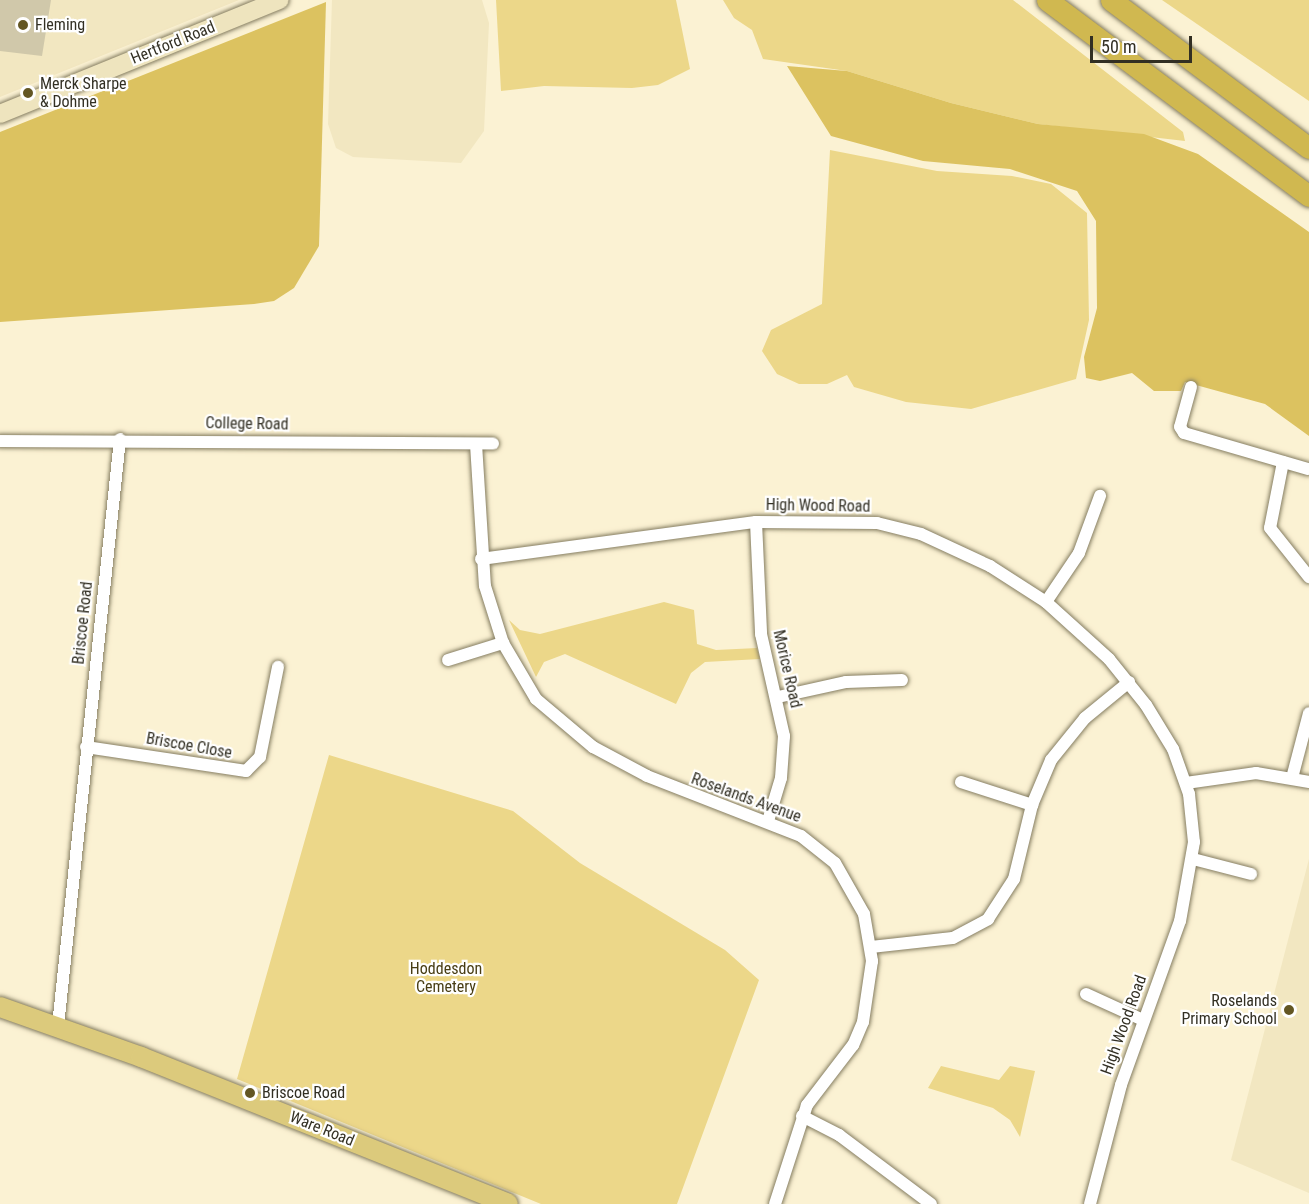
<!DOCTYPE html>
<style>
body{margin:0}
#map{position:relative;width:1309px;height:1204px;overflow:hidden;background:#fbf2d3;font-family:"Roboto Condensed",sans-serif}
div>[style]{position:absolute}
.built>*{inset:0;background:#f2e7c1}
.green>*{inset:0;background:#ecd789}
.forest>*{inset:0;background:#dcc260}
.building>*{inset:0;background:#d0c8aa}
.roads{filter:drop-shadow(0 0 2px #857d61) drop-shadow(0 0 2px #857d61)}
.minor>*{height:12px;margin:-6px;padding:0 6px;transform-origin:6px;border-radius:6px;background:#fff}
.secondary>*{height:18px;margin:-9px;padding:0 9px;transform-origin:9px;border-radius:9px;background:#eee4be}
.primary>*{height:20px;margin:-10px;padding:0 10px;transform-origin:10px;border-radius:10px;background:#dcca7c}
.trunk>*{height:21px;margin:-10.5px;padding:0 10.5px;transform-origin:10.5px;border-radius:10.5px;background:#d0b850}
.dots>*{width:16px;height:16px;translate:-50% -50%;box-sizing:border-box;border:3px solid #fff;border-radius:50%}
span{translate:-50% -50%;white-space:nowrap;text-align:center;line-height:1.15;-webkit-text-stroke:4.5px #fff;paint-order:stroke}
.poi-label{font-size:16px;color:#322f23}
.left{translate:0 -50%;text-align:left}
.right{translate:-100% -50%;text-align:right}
.street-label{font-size:16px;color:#322f23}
.park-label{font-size:16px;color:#483d14}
.scale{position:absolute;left:1090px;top:36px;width:102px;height:27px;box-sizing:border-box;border:3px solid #322f23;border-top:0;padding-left:8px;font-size:18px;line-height:21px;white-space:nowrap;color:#322f23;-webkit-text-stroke:4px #fff;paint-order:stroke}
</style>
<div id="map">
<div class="built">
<i style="clip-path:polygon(0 0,239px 0,0 97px)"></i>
<i style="clip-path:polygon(332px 0,482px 0,489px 23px,484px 131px,461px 163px,353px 157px,336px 148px,328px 124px)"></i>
<i style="clip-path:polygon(1309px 859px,1309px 1193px,1231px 1160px)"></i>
</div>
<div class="green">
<i style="clip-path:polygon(496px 0,676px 0,690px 69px,658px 85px,632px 88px,544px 86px,501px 91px)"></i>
<i style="clip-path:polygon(723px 0,1013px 0,1183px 132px,1185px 141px,1038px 124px,951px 103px,847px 71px,763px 59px,752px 30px,734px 18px)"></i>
<i style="clip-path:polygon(1162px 0,1309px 0,1309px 101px)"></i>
<i style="clip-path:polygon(830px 150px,937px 171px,1012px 176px,1051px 184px,1087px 213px,1089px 320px,1076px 379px,971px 409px,906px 402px,854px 387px,847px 375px,827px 384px,799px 384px,777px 374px,762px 351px,771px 330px,822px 304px)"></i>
<i style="clip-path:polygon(664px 602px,694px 610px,697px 644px,716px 650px,757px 648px,760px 659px,705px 662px,691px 673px,676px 704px,565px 654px,544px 662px,536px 677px,509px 620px,520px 630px,540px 634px)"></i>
<i style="clip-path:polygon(329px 755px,513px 811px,580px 863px,725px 950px,759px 980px,677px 1204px,541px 1204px,237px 1079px)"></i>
<i style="clip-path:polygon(941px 1066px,999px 1080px,1010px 1066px,1035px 1071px,1020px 1137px,1010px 1120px,993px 1108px,928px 1088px)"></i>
</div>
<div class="forest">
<i style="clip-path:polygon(326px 2px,319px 246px,294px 288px,274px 301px,254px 304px,0 322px,0 132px)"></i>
<i style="clip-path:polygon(787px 66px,847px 71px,951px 103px,1038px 124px,1144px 134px,1198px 154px,1309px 232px,1309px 436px,1265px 404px,1185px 382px,1181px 391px,1154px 391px,1132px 373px,1100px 381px,1086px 378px,1084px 357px,1097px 308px,1096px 221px,1077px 191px,1010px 169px,923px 161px,831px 136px)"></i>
</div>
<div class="building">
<i style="clip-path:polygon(0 0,51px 0,42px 56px,0 51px)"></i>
</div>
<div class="roads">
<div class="minor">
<i style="left:1191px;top:387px;width:41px;rotate:105.4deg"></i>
<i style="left:1180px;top:427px;width:7px;rotate:56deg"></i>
<i style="left:1184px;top:433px;width:129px;rotate:16.2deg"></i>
<i style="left:0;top:441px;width:493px;rotate:0.3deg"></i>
<i style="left:476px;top:444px;width:142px;rotate:86.4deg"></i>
<i style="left:485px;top:586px;width:60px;rotate:72.5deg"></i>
<i style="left:503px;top:643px;width:65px;rotate:59.5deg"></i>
<i style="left:536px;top:699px;width:75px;rotate:40.1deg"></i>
<i style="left:593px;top:747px;width:61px;rotate:28.2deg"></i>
<i style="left:647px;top:776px;width:165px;rotate:21.3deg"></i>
<i style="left:801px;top:836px;width:43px;rotate:38.5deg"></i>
<i style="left:835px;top:863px;width:59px;rotate:60.4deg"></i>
<i style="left:864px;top:914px;width:48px;rotate:80.3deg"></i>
<i style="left:872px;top:961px;width:62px;rotate:98.4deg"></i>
<i style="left:863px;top:1022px;width:25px;rotate:113deg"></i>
<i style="left:853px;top:1045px;width:76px;rotate:127.5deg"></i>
<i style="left:807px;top:1105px;width:104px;rotate:107.9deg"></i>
<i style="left:1283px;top:462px;width:67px;rotate:101.1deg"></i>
<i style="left:1270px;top:528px;width:63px;rotate:51.5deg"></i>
<i style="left:756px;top:522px;width:112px;rotate:87.4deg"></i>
<i style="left:761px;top:634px;width:105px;rotate:77.3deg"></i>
<i style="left:784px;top:736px;width:42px;rotate:94.1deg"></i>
<i style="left:781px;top:778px;width:45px;rotate:106.8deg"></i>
<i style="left:481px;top:559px;width:277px;rotate:-7.7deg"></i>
<i style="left:756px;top:522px;width:121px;rotate:0.5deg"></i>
<i style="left:877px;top:523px;width:45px;rotate:14deg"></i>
<i style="left:921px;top:534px;width:76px;rotate:24.9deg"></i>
<i style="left:990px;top:566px;width:67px;rotate:32.7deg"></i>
<i style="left:1046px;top:602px;width:85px;rotate:42.1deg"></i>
<i style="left:1109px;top:659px;width:59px;rotate:51.2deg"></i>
<i style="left:1146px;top:705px;width:52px;rotate:58.5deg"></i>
<i style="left:1173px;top:749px;width:48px;rotate:70.4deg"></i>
<i style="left:1189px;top:794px;width:48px;rotate:84.1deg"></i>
<i style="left:1194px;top:842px;width:80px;rotate:100deg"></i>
<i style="left:1180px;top:921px;width:174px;rotate:109.8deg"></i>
<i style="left:1121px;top:1085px;width:123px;rotate:104.6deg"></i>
<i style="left:1046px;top:602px;width:59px;rotate:-56deg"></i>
<i style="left:1079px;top:553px;width:61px;rotate:-69.8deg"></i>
<i style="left:448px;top:660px;width:58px;rotate:-17.2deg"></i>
<i style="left:778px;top:697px;width:70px;rotate:-12.4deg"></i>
<i style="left:846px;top:682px;width:56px;rotate:-2deg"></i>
<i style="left:86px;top:747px;width:162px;rotate:8.5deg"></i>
<i style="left:246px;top:771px;width:20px;rotate:-45deg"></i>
<i style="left:260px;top:757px;width:92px;rotate:-78.7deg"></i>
<i style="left:1292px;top:778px;width:67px;rotate:-75.3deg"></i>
<i style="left:961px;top:782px;width:75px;rotate:17.9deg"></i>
<i style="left:1186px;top:783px;width:71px;rotate:-8.1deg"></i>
<i style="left:1256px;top:773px;width:54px;rotate:9.6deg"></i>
<i style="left:1193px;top:859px;width:60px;rotate:14.5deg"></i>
<i style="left:871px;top:947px;width:82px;rotate:-6.3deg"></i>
<i style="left:953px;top:938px;width:40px;rotate:-28deg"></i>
<i style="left:988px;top:919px;width:48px;rotate:-57deg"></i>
<i style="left:1014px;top:879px;width:76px;rotate:-76.3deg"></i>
<i style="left:1032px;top:805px;width:49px;rotate:-67.1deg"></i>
<i style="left:1051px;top:760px;width:54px;rotate:-51deg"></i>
<i style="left:1085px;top:718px;width:57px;rotate:-39.3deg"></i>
<i style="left:1086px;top:994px;width:63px;rotate:24.5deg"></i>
<i style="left:58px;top:1026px;width:590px;rotate:-83.97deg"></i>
<i style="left:802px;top:1116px;width:42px;rotate:27.2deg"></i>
<i style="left:839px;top:1135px;width:115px;rotate:36.9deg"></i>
</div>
<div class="secondary">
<i style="left:0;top:114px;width:302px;rotate:-22.2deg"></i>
</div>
<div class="primary">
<i style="left:0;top:1007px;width:150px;rotate:19.5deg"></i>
<i style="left:141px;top:1057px;width:395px;rotate:21.8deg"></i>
</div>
<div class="trunk">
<i style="left:1047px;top:0;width:327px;rotate:36.8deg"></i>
<i style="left:1111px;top:0;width:247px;rotate:36.8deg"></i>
</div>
</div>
<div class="dots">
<i style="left:23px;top:25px;background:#635623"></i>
<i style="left:28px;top:93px;background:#635623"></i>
<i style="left:1289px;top:1010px;background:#635623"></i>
<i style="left:250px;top:1093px;background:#635623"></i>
</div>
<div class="poi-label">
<span class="left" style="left:35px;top:25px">Fleming</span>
<span class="left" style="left:40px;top:93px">Merck Sharpe<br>&amp; Dohme</span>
<span class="right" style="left:1277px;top:1010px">Roselands<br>Primary School</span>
<span class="left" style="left:262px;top:1093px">Briscoe Road</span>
</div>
<div class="street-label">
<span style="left:173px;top:43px;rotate:-22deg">Hertford Road</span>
<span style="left:247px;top:424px;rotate:1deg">College Road</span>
<span style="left:818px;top:506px;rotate:1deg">High Wood Road</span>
<span style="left:83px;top:623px;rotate:-84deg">Briscoe Road</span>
<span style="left:787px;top:669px;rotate:77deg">Morice Road</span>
<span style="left:189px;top:746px;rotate:10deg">Briscoe Close</span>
<span style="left:746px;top:798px;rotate:20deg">Roselands Avenue</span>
<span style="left:1124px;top:1025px;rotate:-70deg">High Wood Road</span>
<span style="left:322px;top:1129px;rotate:22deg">Ware Road</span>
</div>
<div class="park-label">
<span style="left:446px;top:978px">Hoddesdon<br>Cemetery</span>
</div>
<div class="scale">50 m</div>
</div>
